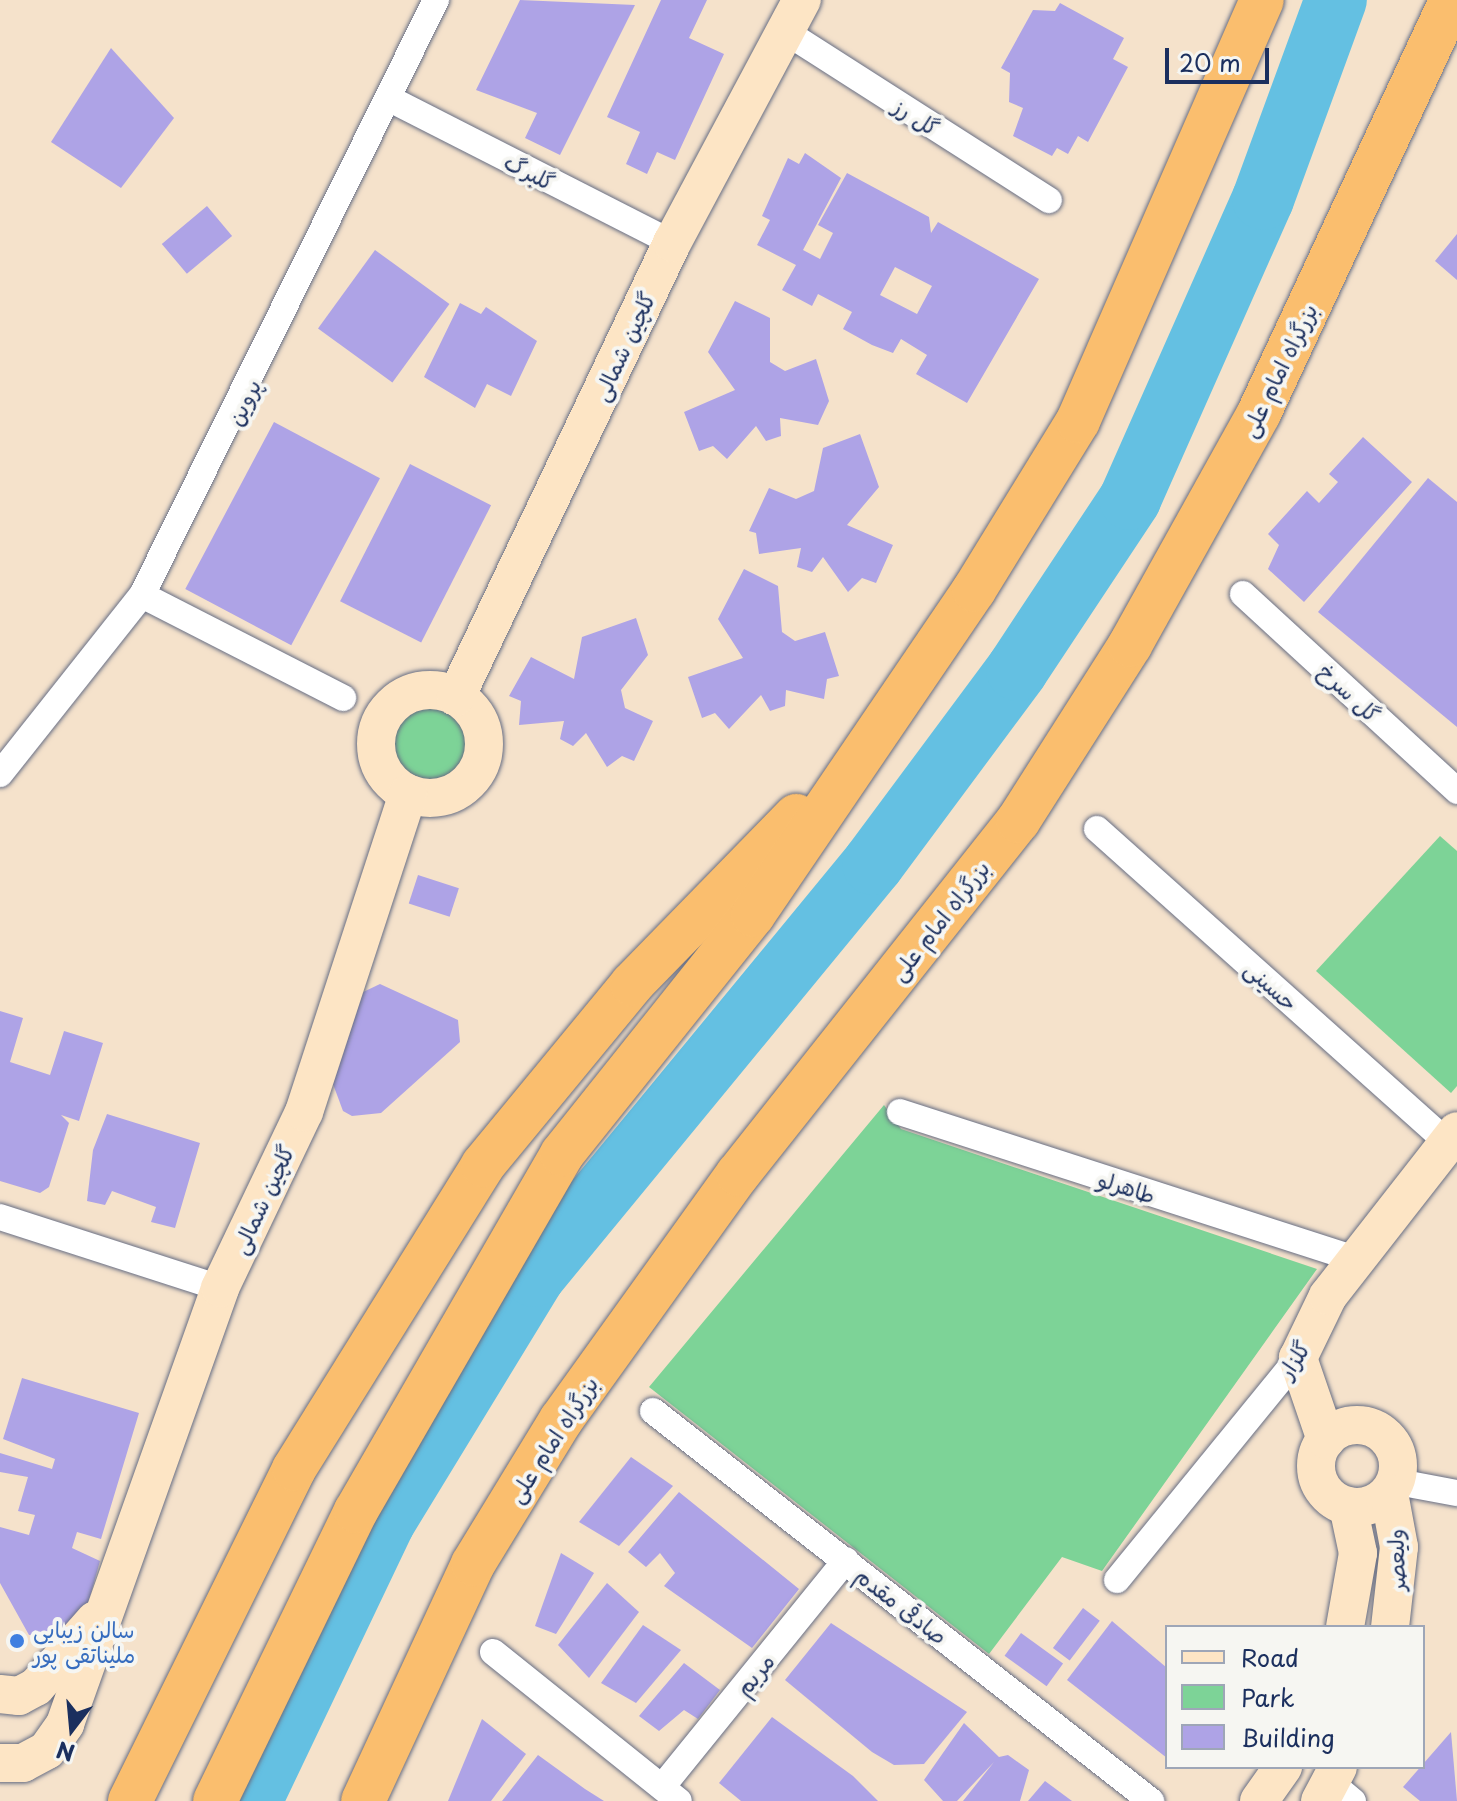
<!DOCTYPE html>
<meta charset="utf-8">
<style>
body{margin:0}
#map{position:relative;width:1457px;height:1801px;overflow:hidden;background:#f5e2cb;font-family:"Playpen Sans","Playpen Sans Arabic",sans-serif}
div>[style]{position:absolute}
.green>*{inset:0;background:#7dd397}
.round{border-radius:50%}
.river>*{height:62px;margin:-31px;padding:0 31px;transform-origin:31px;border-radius:31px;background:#64c0e2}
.building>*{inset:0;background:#aea3e6;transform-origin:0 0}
.roads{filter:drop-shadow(0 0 2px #676e84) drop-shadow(0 0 2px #676e84)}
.street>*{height:26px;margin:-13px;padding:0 13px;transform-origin:13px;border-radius:13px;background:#fff}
.secondary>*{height:38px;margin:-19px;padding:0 19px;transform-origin:19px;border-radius:19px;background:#fde5c5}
.secondary>.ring{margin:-19px;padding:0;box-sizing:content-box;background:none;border:38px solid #fde5c5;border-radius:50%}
.highway>*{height:44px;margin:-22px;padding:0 22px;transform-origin:22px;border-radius:22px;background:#fabe6e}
.dots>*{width:22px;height:22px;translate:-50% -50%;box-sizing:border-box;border:4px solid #f6f6f2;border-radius:50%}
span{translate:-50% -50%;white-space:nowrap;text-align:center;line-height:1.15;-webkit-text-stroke:8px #f6f6f2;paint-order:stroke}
.street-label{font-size:22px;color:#1b2f5e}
.shop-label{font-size:22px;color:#366cbe}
.left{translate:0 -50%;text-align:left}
.legend{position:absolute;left:1165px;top:1625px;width:260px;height:144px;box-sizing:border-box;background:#f6f6f2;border:2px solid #9ea6b7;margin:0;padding:10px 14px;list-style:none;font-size:24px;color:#1b2f5e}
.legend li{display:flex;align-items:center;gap:16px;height:40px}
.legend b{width:40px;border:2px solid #9ea6b7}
.north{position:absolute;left:32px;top:1689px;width:80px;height:80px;-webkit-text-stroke:6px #f6f6f2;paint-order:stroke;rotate:196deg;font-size:22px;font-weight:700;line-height:32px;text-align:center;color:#1b2f5e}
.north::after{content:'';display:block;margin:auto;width:28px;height:36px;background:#1b2f5e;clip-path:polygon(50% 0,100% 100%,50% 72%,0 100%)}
.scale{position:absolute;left:1165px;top:48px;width:104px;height:36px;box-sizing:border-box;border:4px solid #1b2f5e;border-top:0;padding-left:10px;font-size:24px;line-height:28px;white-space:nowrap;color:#1b2f5e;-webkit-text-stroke:6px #f6f6f2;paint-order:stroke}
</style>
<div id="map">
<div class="green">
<i class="round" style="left:385px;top:700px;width:88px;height:88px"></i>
<i style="clip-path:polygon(1440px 836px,1457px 851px,1457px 1086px,1451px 1093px,1316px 971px)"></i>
<i style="clip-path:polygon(884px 1105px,901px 1129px,1317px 1269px,1102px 1571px,1062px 1557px,989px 1654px,649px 1387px)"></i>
</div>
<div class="river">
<i style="left:251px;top:1801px;width:309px;rotate:-64.5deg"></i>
<i style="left:384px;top:1522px;width:288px;rotate:-58.6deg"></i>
<i style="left:534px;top:1276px;width:534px;rotate:-50.55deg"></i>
<i style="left:873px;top:864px;width:242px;rotate:-53.4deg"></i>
<i style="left:1017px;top:670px;width:205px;rotate:-56.5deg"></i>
<i style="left:1130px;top:499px;width:328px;rotate:-66.1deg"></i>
<i style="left:1263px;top:199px;width:212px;rotate:-69.9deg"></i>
</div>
<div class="building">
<i style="clip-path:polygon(520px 0,635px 5px,560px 155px,525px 138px,537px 113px,476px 90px)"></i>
<i style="clip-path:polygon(661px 0,707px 0,689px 38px,724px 54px,675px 160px,657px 152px,647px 174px,626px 164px,640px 132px,607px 117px)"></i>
<i style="clip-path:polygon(1060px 3px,1124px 38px,1113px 59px,1128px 67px,1088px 142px,1078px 136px,1068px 154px,1057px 148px,1052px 156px,1013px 136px,1023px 108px,1009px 102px,1010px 73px,1001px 68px,1033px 10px,1055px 11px)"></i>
<i style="clip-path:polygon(111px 48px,174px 118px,121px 188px,51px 142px)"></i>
<i style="clip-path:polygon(evenodd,805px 153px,841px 178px,803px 250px,820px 259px,833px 233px,818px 225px,847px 173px,929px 217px,931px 233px,938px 222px,1039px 279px,967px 403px,916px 374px,927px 355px,901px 339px,893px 353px,872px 345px,843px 329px,852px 312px,818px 294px,812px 306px,782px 290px,796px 265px,757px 245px,770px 220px,762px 216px,788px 158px,799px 164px,805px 153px,895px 267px,932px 286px,917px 314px,880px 295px,895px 267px)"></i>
<i style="left:207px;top:206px;width:39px;height:59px;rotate:50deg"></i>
<i style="clip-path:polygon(1457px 234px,1457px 280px,1435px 261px)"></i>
<i style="left:375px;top:250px;width:92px;height:97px;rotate:36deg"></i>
<i style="clip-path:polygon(735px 301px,770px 318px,770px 362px,785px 371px,816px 359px,829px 401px,818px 425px,780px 418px,781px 436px,766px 441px,756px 426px,727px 459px,713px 446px,699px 451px,684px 412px,735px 390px,708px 352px)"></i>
<i style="clip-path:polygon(460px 303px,481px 314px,486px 307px,537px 341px,511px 396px,487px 384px,475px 408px,424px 377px)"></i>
<i style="left:274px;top:422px;width:120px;height:189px;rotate:28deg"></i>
<i style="clip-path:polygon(860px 434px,879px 487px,847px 525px,893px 545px,876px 583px,862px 578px,848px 592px,823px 557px,812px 572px,797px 567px,801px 548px,759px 554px,756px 533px,749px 531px,769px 488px,796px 499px,814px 491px,823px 448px)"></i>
<i style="clip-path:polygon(1363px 437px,1412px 482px,1304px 602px,1268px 569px,1279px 545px,1268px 534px,1307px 491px,1319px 503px,1338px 482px,1329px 474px)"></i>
<i style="left:410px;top:464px;width:91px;height:154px;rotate:27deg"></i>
<i style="clip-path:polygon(1428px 478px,1457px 502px,1457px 727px,1318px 612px)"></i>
<i style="clip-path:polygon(744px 569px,778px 586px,782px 632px,795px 641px,825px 632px,839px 676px,827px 679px,824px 699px,786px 690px,785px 706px,770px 711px,761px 695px,729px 729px,715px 713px,702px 718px,688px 677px,743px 658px,718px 619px)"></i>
<i style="clip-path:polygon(636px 618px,648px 655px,621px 690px,625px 708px,653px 721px,634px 761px,622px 756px,607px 767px,586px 733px,573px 746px,560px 739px,564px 721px,519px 725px,521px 701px,509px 696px,531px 657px,574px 679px,582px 637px)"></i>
<i style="left:418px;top:875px;width:43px;height:30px;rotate:18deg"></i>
<i style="clip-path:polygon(380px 984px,458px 1020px,460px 1042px,381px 1113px,352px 1116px,343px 1111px,330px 1076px,359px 994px)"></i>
<i style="clip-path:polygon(0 1011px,23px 1018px,10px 1062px,50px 1075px,64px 1031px,103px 1043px,79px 1121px,61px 1115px,69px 1123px,49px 1187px,40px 1193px,0 1181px)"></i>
<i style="clip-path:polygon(107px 1114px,200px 1143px,175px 1228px,151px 1222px,156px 1207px,112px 1191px,105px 1205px,87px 1201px,93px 1150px)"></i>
<i style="clip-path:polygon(22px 1378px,139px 1413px,101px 1539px,77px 1532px,72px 1548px,100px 1561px,80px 1632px,29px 1635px,0 1583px,0 1527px,29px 1535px,35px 1515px,18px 1511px,28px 1477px,0 1472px,0 1453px,52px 1469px,55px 1459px,3px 1439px)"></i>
<i style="clip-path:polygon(631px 1457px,673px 1486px,619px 1546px,579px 1522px)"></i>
<i style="clip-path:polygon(679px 1492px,799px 1589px,752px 1648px,664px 1586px,675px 1573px,660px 1553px,646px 1567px,628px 1552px)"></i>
<i style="clip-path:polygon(561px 1553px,594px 1573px,556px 1634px,535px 1626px)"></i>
<i style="clip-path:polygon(607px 1583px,639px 1612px,589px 1678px,558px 1645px)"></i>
<i style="left:1083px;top:1608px;width:21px;height:50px;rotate:37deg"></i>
<i style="clip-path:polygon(1112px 1621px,1167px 1668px,1167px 1758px,1067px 1680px)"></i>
<i style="clip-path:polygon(831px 1623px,967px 1712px,924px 1764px,894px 1765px,872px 1752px,785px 1680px)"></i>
<i style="clip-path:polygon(643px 1625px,681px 1650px,636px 1703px,601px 1683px)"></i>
<i style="left:1021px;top:1633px;width:52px;height:28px;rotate:36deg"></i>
<i style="clip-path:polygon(684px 1663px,720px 1690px,698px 1719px,684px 1710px,659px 1731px,639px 1716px)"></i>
<i style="clip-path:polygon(772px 1717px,853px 1776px,878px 1801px,741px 1801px,719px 1783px)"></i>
<i style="clip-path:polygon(482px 1719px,526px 1754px,491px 1801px,448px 1801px)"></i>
<i style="clip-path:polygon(964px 1723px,999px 1757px,1008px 1755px,1029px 1770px,1020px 1801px,963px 1801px,994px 1762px,957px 1801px,943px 1801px,924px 1780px)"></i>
<i style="clip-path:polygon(1451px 1732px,1457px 1801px,1420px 1801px,1403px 1787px)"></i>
<i style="clip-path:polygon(538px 1755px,585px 1789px,604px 1801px,502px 1801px)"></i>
<i style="clip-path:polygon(1045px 1781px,1072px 1801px,1028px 1801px)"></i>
</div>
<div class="roads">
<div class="street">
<i style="left:786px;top:32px;width:312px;rotate:32.6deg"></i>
<i style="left:388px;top:98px;width:319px;rotate:27deg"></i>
<i style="left:1243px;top:594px;width:291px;rotate:42.6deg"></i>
<i style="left:142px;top:595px;width:226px;rotate:27.1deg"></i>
<i style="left:0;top:774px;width:228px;rotate:-51.6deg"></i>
<i style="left:142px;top:595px;width:664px;rotate:-63.71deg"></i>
<i style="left:1097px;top:829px;width:470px;rotate:41.8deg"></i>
<i style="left:900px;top:1112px;width:478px;rotate:17.9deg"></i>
<i style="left:0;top:1217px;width:231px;rotate:17.9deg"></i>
<i style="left:653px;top:1411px;width:633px;rotate:38.07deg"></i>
<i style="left:1398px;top:1482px;width:60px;rotate:10.6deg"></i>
<i style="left:1117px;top:1580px;width:286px;rotate:-50.8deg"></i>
<i style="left:493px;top:1652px;width:238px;rotate:38.7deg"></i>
<i style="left:1330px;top:1782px;width:30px;rotate:40deg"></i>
<i style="left:662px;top:1787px;width:292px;rotate:-51deg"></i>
</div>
<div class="secondary">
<i class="ring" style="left:376px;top:690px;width:70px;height:70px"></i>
<i style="left:456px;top:697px;width:503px;rotate:-64.56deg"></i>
<i style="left:672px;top:243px;width:276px;rotate:-61.9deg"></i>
<i class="ring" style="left:1316px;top:1425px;width:44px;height:44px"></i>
<i style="left:1326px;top:1440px;width:87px;rotate:-108.9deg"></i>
<i style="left:1298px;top:1358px;width:69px;rotate:-64.2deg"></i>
<i style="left:1328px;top:1296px;width:209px;rotate:-52deg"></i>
<i style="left:1389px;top:1493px;width:55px;rotate:79.5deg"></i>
<i style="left:1399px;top:1547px;width:81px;rotate:96.4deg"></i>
<i style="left:1345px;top:1627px;width:75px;rotate:-80deg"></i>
<i style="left:1358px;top:1553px;width:48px;rotate:-102deg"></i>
<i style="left:0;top:1694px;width:19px;rotate:6deg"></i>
<i style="left:19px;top:1696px;width:19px;rotate:-28deg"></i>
<i style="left:36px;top:1687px;width:89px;rotate:-48.6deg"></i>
<i style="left:0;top:1763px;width:23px"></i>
<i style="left:23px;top:1763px;width:27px;rotate:-28deg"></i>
<i style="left:47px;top:1750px;width:32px;rotate:-55deg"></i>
<i style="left:65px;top:1724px;width:463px;rotate:-70.4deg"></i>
<i style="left:220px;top:1288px;width:195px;rotate:-64.5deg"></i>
<i style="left:304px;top:1112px;width:335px;rotate:-71.9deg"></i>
<i style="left:1259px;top:1801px;width:42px;rotate:-54.8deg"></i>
<i style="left:1320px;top:1801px;width:38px;rotate:-62deg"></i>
</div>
<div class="highway">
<i style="left:130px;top:1801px;width:370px;rotate:-63.7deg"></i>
<i style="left:294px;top:1469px;width:358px;rotate:-58.1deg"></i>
<i style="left:483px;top:1165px;width:234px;rotate:-50.5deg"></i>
<i style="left:632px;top:984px;width:235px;rotate:-45.7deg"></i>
<i style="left:215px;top:1801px;width:322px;rotate:-64.1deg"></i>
<i style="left:356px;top:1511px;width:412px;rotate:-60deg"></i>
<i style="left:562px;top:1154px;width:306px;rotate:-51.4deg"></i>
<i style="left:753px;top:915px;width:393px;rotate:-55.8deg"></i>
<i style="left:974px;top:590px;width:198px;rotate:-58.4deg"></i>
<i style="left:1078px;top:421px;width:459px;rotate:-66.4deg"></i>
<i style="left:363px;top:1801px;width:261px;rotate:-65.1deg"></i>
<i style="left:473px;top:1564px;width:169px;rotate:-58.6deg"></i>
<i style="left:561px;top:1420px;width:303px;rotate:-54.3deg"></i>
<i style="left:738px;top:1174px;width:451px;rotate:-51.6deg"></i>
<i style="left:1018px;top:821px;width:209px;rotate:-57.5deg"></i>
<i style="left:1130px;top:645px;width:265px;rotate:-60.9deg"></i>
<i style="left:1259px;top:413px;width:456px;rotate:-65deg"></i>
</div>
</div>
<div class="dots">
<i style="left:17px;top:1641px;background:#3f7fe0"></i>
</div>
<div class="street-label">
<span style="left:917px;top:116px;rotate:33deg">گل رز</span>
<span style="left:530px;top:171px;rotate:27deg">گلبرگ</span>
<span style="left:623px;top:346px;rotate:-65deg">گلچین شمالی</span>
<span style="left:1278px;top:370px;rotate:-64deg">بزرگراه امام علی</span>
<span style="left:243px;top:402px;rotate:-64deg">پروین</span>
<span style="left:1350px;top:692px;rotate:43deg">گل سرخ</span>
<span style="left:939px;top:920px;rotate:-52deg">بزرگراه امام علی</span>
<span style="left:1272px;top:985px;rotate:42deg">حسینی</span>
<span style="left:1127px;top:1186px;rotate:18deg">طاهرلو</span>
<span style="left:262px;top:1199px;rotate:-65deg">گلچین شمالی</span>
<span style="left:1293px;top:1359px;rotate:-57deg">گلزار</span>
<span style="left:552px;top:1439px;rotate:-57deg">بزرگراه امام علی</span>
<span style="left:1395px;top:1560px;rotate:-92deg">ولیعصر</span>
<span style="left:902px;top:1605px;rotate:38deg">صادقی مقدم</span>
<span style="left:754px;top:1674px;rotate:-51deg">مریم</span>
</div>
<div class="shop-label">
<span class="left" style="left:33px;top:1641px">سالن زیبایی<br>ملیناتقی پور</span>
</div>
<ul class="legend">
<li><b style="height:10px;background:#fde5c5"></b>Road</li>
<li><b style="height:22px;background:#7dd397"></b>Park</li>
<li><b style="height:22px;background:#aea3e6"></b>Building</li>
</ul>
<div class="north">N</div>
<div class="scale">20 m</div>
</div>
